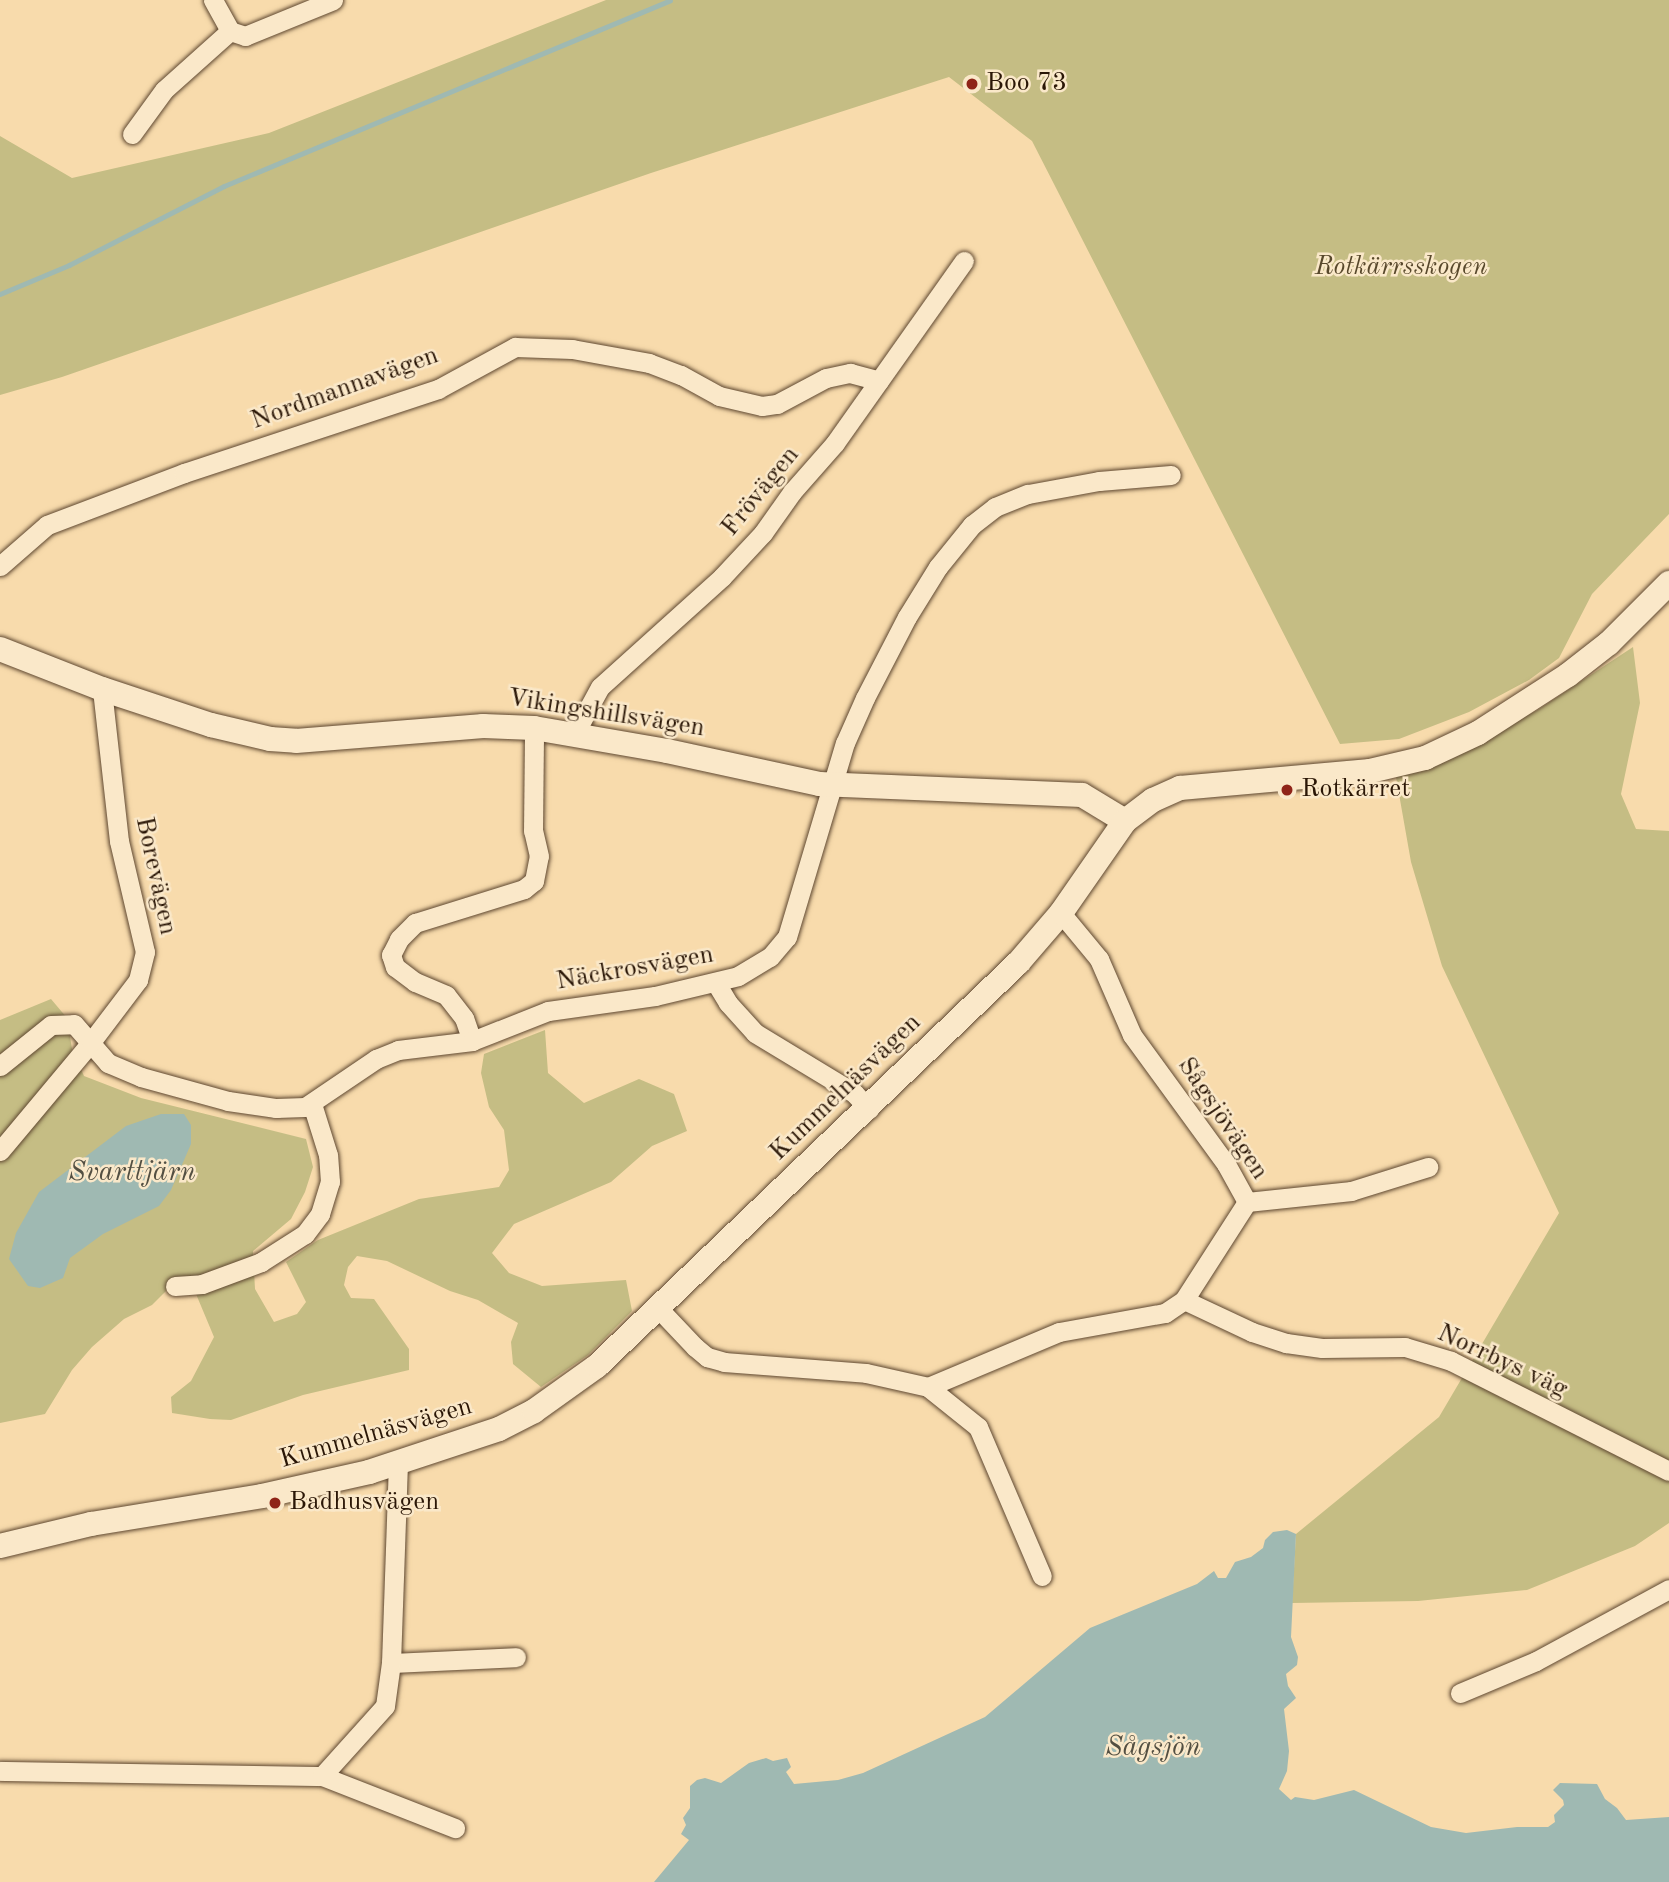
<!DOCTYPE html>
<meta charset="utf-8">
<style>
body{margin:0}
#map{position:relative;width:1669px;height:1882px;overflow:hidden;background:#f8dbac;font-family:"Old Standard TT",serif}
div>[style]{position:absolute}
.green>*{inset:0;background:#c5bd84}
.water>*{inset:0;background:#9fb9b2}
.stream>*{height:5px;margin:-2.5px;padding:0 2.5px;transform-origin:2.5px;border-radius:2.5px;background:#9fb9b2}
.roads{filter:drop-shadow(0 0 2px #5e4730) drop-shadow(0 0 2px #5e4730)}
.minor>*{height:19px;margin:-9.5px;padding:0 9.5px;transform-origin:9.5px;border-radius:9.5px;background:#fae8c9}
.tertiary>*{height:24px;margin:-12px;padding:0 12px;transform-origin:12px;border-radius:12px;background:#fae8c9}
.dots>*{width:19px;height:19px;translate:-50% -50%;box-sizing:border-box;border:4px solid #fae8c9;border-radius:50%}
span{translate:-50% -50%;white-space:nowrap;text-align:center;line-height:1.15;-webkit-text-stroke:5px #fae8c9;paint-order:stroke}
.poi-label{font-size:26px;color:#2a1606}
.left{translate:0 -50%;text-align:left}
.park-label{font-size:26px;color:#58482c;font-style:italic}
.street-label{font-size:26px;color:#2a1606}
.water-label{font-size:28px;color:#534f42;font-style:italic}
</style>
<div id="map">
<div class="green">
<i style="clip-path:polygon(606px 0,1669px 0,1669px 514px,1592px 594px,1559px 658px,1529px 680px,1469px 712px,1399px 739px,1340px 744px,1032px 141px,949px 77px,651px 173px,62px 377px,0 395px,0 136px,72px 178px,269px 133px)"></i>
<i style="clip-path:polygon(1633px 647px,1640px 703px,1621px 794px,1636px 829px,1669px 831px,1669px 1523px,1635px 1546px,1527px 1590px,1418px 1601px,1292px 1603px,1296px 1534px,1439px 1417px,1559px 1213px,1442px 966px,1411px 862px,1396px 777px,1536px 711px)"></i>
<i style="clip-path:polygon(51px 999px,67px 1018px,72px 1049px,84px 1076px,141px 1098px,306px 1139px,313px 1167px,305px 1192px,291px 1219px,253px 1251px,255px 1289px,274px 1322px,297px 1314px,306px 1302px,286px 1262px,318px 1240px,419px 1199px,499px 1187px,509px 1170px,504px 1130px,489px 1107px,481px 1073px,484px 1054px,545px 1030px,548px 1073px,584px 1103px,639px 1079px,674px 1094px,687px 1131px,652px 1146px,611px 1182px,514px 1224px,492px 1253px,509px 1273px,542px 1286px,626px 1280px,632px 1311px,588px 1355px,541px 1387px,513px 1364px,511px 1342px,518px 1323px,478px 1300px,450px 1291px,387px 1261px,357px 1256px,348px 1267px,344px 1285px,351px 1298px,374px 1299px,409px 1349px,409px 1370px,303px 1395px,231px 1420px,210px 1419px,172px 1413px,171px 1397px,191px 1381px,214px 1337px,196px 1294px,174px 1283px,152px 1305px,124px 1319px,92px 1347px,72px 1370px,45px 1414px,0 1423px,0 1020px)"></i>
</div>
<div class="water">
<i style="clip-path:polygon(161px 1114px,184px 1114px,191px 1125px,191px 1144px,171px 1190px,159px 1206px,103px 1234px,70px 1258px,63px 1278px,40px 1288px,28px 1286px,9px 1259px,16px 1233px,39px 1192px,126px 1126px)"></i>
<i style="clip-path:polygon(1287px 1530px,1296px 1534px,1291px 1637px,1298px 1657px,1297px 1665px,1286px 1674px,1288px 1686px,1296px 1698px,1284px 1709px,1289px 1751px,1287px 1771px,1279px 1789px,1291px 1800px,1295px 1797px,1314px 1800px,1354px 1790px,1431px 1827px,1466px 1833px,1517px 1827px,1548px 1827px,1555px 1822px,1554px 1815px,1564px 1805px,1563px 1800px,1553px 1790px,1560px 1783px,1597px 1784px,1605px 1799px,1617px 1808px,1626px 1820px,1669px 1817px,1669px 1882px,654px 1882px,689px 1840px,681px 1834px,686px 1825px,683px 1818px,690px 1808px,690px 1786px,697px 1780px,705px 1778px,721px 1783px,749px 1763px,766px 1758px,773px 1761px,787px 1758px,791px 1767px,786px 1772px,794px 1784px,838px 1780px,863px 1773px,985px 1717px,1090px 1628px,1197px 1584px,1214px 1571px,1218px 1578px,1226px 1578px,1235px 1562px,1251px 1557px,1263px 1548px,1265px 1540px,1273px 1532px)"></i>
</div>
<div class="stream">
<i style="left:0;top:294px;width:75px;rotate:-22.8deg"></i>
<i style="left:69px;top:265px;width:174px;rotate:-27deg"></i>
<i style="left:224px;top:186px;width:483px;rotate:-22.6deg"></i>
</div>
<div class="roads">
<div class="minor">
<i style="left:213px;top:0;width:35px;rotate:61deg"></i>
<i style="left:230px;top:31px;width:16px;rotate:18deg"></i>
<i style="left:245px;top:36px;width:95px;rotate:-22.2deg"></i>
<i style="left:132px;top:134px;width:54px;rotate:-54deg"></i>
<i style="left:164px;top:90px;width:89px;rotate:-41.8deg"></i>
<i style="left:0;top:566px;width:62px;rotate:-41.1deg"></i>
<i style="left:47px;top:525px;width:147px;rotate:-20.8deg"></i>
<i style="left:184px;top:473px;width:268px;rotate:-18.3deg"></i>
<i style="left:438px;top:389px;width:88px;rotate:-28.6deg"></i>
<i style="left:515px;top:347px;width:57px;rotate:2deg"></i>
<i style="left:572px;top:349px;width:78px;rotate:10.3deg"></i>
<i style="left:649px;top:363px;width:34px;rotate:21deg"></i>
<i style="left:681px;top:375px;width:43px;rotate:28.9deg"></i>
<i style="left:719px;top:396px;width:44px;rotate:13.1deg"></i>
<i style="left:762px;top:406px;width:15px;rotate:-8deg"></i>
<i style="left:777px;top:404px;width:55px;rotate:-28deg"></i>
<i style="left:826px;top:378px;width:25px;rotate:-12deg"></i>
<i style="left:850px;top:373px;width:30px;rotate:15deg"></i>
<i style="left:575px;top:733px;width:52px;rotate:-61.5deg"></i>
<i style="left:600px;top:687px;width:164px;rotate:-42deg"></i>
<i style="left:722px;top:577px;width:60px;rotate:-47deg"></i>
<i style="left:763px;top:533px;width:50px;rotate:-54.7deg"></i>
<i style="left:792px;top:492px;width:65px;rotate:-48.7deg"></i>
<i style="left:835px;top:443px;width:223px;rotate:-54.7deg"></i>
<i style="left:716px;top:983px;width:23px;rotate:59deg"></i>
<i style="left:728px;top:1003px;width:40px;rotate:48deg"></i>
<i style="left:755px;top:1033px;width:116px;rotate:31.2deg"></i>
<i style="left:854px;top:1093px;width:22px;rotate:47deg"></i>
<i style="left:472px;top:1041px;width:24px;rotate:-109deg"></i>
<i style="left:464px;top:1018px;width:29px;rotate:-128deg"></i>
<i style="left:446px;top:995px;width:34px;rotate:-157deg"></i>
<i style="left:415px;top:982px;width:25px;rotate:-143deg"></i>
<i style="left:395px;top:967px;width:13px;rotate:-108deg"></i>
<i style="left:391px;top:955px;width:18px;rotate:-63deg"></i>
<i style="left:399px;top:939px;width:23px;rotate:-45deg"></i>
<i style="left:415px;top:923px;width:114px;rotate:-17.3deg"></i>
<i style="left:524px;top:889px;width:13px;rotate:-39deg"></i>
<i style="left:534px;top:881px;width:25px;rotate:-79deg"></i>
<i style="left:539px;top:856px;width:26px;rotate:-103deg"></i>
<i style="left:533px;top:831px;width:103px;rotate:-89.4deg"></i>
<i style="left:0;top:1066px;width:65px;rotate:-38.8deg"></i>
<i style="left:51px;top:1025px;width:23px;rotate:-2deg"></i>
<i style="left:74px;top:1024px;width:52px;rotate:48.9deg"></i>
<i style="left:108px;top:1063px;width:36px;rotate:23deg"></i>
<i style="left:141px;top:1077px;width:90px;rotate:15.4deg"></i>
<i style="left:228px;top:1101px;width:49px;rotate:8.3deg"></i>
<i style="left:276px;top:1108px;width:29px;rotate:-2deg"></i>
<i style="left:305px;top:1107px;width:86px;rotate:-34.1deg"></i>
<i style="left:376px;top:1059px;width:24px;rotate:-22deg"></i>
<i style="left:398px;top:1050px;width:75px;rotate:-6.9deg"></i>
<i style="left:472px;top:1041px;width:82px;rotate:-21.5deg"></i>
<i style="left:548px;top:1011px;width:108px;rotate:-8deg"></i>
<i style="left:655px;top:996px;width:85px;rotate:-13.5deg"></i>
<i style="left:738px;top:976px;width:37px;rotate:-31deg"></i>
<i style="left:770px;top:957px;width:26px;rotate:-50deg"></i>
<i style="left:787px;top:937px;width:202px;rotate:-73.4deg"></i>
<i style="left:845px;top:743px;width:49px;rotate:-66deg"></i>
<i style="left:865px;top:698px;width:91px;rotate:-62.6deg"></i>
<i style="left:907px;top:617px;width:59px;rotate:-58.2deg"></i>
<i style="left:938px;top:567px;width:54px;rotate:-51deg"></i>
<i style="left:972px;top:525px;width:29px;rotate:-38deg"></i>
<i style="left:995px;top:507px;width:35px;rotate:-22deg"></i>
<i style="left:1028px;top:494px;width:72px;rotate:-10.4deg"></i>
<i style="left:1099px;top:481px;width:72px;rotate:-4.8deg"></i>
<i style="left:0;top:1151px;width:142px;rotate:-50.1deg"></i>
<i style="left:91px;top:1042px;width:78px;rotate:-52.8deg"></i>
<i style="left:138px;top:980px;width:29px;rotate:-76deg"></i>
<i style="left:145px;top:952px;width:114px;rotate:-103.2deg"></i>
<i style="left:119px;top:841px;width:153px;rotate:-96.4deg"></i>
<i style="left:1247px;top:1202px;width:105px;rotate:-6deg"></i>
<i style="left:1351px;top:1191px;width:81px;rotate:-17.3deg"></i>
<i style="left:175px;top:1286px;width:27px;rotate:-4deg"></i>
<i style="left:202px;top:1284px;width:63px;rotate:-20.4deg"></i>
<i style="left:261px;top:1262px;width:52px;rotate:-32.5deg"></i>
<i style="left:305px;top:1234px;width:25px;rotate:-53deg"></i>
<i style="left:320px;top:1214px;width:34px;rotate:-73deg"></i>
<i style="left:330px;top:1182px;width:27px;rotate:-94deg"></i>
<i style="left:328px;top:1155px;width:53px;rotate:-107.4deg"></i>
<i style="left:1184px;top:1300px;width:75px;rotate:25.2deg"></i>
<i style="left:1252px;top:1332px;width:36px;rotate:18deg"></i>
<i style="left:1286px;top:1343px;width:36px;rotate:8deg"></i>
<i style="left:1322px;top:1348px;width:83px;rotate:-0.7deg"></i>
<i style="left:1405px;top:1347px;width:48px;rotate:16.9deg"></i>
<i style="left:1451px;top:1361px;width:244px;rotate:26.8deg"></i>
<i style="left:658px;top:1308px;width:54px;rotate:46.5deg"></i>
<i style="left:695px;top:1347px;width:16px;rotate:40deg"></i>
<i style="left:707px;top:1357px;width:18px;rotate:16deg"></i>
<i style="left:724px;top:1362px;width:142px;rotate:4.4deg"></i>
<i style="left:866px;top:1373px;width:64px;rotate:12.7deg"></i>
<i style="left:928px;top:1387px;width:142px;rotate:-22.8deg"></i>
<i style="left:1059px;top:1332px;width:108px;rotate:-10.2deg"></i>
<i style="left:1165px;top:1313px;width:23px;rotate:-34deg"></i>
<i style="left:1184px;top:1300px;width:117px;rotate:-57.3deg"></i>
<i style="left:1247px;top:1202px;width:43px;rotate:-118.9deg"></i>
<i style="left:1226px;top:1164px;width:160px;rotate:-126.1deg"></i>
<i style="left:1132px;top:1035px;width:83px;rotate:-113.5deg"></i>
<i style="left:1099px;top:959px;width:60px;rotate:-129.6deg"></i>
<i style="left:928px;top:1387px;width:64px;rotate:38.7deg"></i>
<i style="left:978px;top:1427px;width:162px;rotate:66.8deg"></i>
<i style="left:391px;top:1663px;width:125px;rotate:-2.7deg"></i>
<i style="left:1460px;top:1693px;width:82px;rotate:-22.8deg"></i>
<i style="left:1536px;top:1661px;width:151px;rotate:-28.4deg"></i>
<i style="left:0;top:1771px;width:322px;rotate:0.9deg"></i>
<i style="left:322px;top:1776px;width:94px;rotate:-48deg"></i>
<i style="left:385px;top:1706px;width:43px;rotate:-82.1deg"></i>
<i style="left:391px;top:1663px;width:199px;rotate:-88deg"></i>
<i style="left:322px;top:1776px;width:143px;rotate:21.4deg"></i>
</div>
<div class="tertiary">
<i style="left:0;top:649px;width:110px;rotate:21.4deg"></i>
<i style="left:102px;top:689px;width:115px;rotate:18.3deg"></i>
<i style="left:211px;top:725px;width:61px;rotate:13.3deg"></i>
<i style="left:270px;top:739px;width:26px;rotate:4deg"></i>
<i style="left:296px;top:741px;width:188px;rotate:-4.6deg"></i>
<i style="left:483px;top:726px;width:51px;rotate:2.2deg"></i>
<i style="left:534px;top:728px;width:135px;rotate:9.8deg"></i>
<i style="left:667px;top:751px;width:156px;rotate:12.2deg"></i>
<i style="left:819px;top:784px;width:263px;rotate:2.4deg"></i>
<i style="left:1082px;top:795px;width:50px;rotate:31.2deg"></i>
<i style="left:0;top:1546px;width:94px;rotate:-13.6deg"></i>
<i style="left:91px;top:1524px;width:173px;rotate:-9.3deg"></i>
<i style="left:262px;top:1496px;width:110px;rotate:-12.6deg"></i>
<i style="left:369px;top:1472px;width:137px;rotate:-18.3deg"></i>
<i style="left:499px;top:1429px;width:39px;rotate:-27deg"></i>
<i style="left:534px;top:1411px;width:77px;rotate:-35.5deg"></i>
<i style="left:597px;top:1366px;width:583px;rotate:-43.75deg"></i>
<i style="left:1018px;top:963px;width:66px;rotate:-49.3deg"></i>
<i style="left:1061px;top:913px;width:112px;rotate:-55.2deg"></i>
<i style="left:1125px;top:821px;width:35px;rotate:-37deg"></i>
<i style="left:1153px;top:800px;width:30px;rotate:-24deg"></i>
<i style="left:1180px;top:788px;width:191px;rotate:-5.1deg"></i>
<i style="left:1370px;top:771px;width:57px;rotate:-13.3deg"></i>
<i style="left:1425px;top:758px;width:59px;rotate:-25.3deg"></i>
<i style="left:1478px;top:733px;width:107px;rotate:-32.8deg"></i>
<i style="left:1568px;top:675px;width:52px;rotate:-38deg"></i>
<i style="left:1609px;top:643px;width:85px;rotate:-45deg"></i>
</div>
</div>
<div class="dots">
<i style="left:972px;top:84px;background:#8f2418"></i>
<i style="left:1287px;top:790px;background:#8f2418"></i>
<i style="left:275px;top:1503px;background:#8f2418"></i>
</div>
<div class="poi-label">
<span class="left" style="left:986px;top:84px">Boo 73</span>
<span class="left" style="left:1301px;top:790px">Rotkärret</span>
<span class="left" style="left:289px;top:1503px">Badhusvägen</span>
</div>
<div class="park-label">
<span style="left:1401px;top:268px">Rotkärrsskogen</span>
</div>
<div class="street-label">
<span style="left:345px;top:389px;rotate:-20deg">Nordmannavägen</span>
<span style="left:761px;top:492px;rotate:-51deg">Frövägen</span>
<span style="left:606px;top:714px;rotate:9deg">Vikingshillsvägen</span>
<span style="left:155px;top:876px;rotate:78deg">Borevägen</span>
<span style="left:635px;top:969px;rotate:-10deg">Näckrosvägen</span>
<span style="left:846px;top:1088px;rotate:-44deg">Kummelnäsvägen</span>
<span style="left:1222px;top:1119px;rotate:56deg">Sågsjövägen</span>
<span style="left:1502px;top:1362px;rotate:25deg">Norrbys väg</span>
<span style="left:376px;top:1434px;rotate:-16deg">Kummelnäsvägen</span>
</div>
<div class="water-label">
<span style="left:132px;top:1173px">Svarttjärn</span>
<span style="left:1153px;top:1748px">Sågsjön</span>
</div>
</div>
